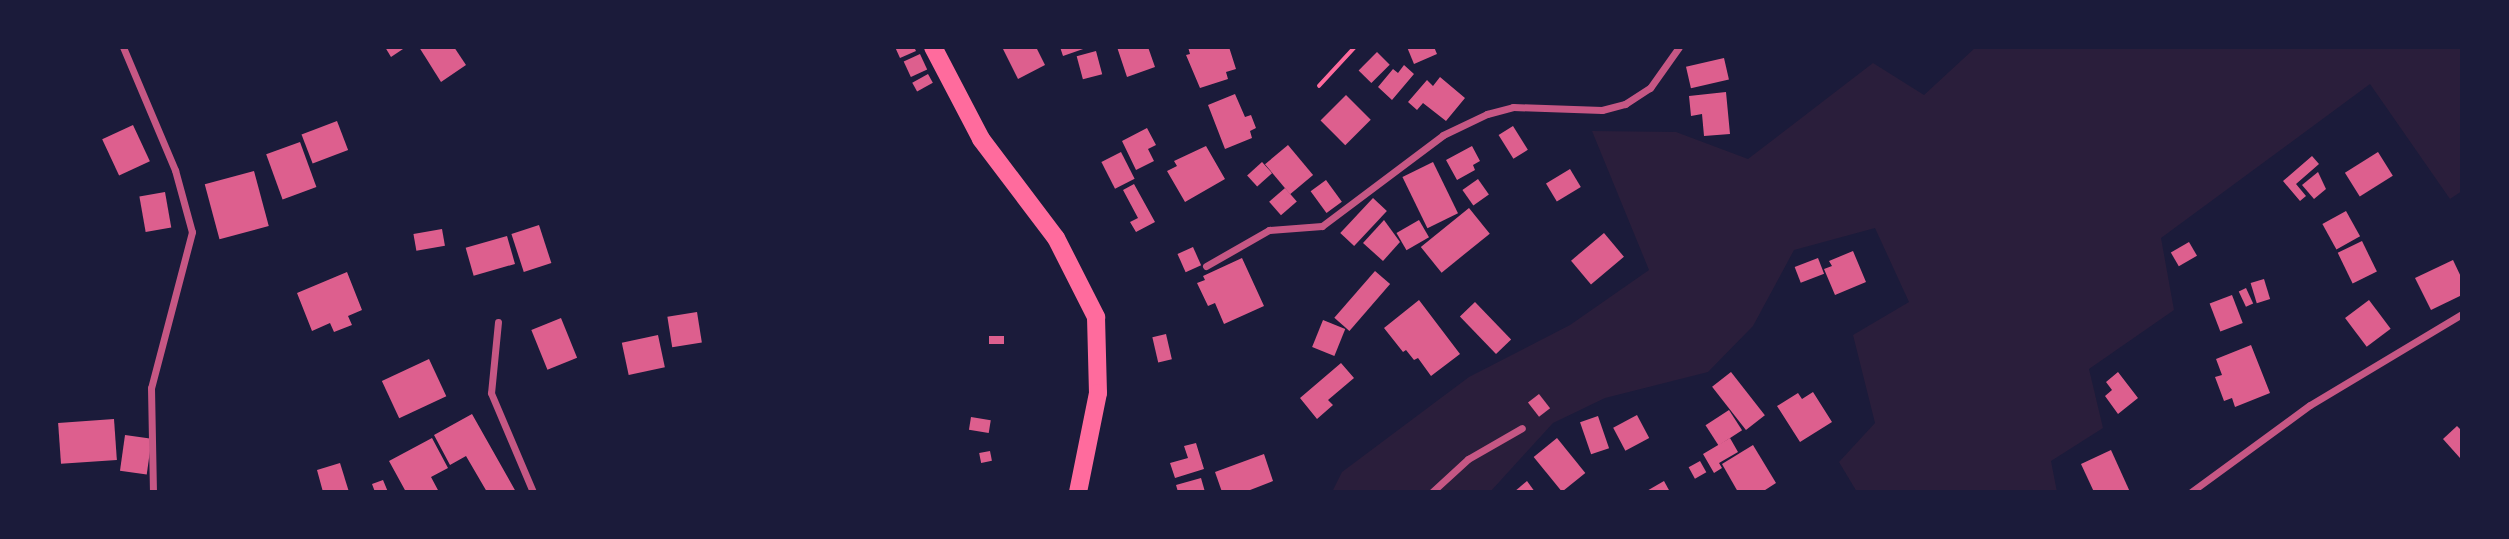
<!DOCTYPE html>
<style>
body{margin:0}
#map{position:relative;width:2509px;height:539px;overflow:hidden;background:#1b1b3a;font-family:"Playfair Display",serif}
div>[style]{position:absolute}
.green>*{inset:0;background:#2a1e3b}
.building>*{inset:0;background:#dd5f8e;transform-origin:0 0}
.path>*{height:3.5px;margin:-1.75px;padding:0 1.75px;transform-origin:1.75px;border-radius:1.75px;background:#ff6b9d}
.minor>*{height:7px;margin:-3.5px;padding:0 3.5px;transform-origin:3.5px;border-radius:3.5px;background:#c65784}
.primary>*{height:18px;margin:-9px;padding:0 9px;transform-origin:9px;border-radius:9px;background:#ff6b9d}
span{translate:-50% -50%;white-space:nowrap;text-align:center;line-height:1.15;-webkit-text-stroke:5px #1b1b3a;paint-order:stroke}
.frame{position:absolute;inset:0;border:49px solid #1b1b3a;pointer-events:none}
</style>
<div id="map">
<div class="green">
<i style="clip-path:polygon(1976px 47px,2462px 47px,2462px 191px,2450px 199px,2370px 84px,2161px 238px,2174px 310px,2089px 369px,2103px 428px,2051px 461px,2057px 492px,1857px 492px,1839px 462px,1875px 423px,1853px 335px,1909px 302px,1875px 228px,1794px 250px,1753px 326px,1708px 372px,1605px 398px,1553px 423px,1490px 492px,1332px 492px,1342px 472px,1469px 377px,1570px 325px,1649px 270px,1592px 131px,1676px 132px,1748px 159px,1873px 63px,1924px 95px)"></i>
</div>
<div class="building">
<i style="clip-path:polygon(385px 47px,406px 47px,391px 57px)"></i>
<i style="clip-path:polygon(419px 47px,454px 47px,466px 65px,441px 82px)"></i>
<i style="clip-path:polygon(895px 47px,914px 47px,916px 51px,900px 58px)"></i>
<i style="clip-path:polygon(1002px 47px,1036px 47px,1045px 65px,1018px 79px)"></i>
<i style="clip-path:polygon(1060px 47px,1086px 47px,1086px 48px,1063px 56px)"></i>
<i style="clip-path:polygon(1117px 47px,1148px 47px,1155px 67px,1127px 77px)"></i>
<i style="clip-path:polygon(1188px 47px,1229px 47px,1236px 69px,1226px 72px,1228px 79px,1200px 88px,1186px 55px,1190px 54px)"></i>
<i style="clip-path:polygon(1407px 47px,1434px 47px,1437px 54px,1414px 64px)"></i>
<i style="left:1096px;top:51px;width:24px;height:20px;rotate:75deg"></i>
<i style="left:1377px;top:52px;width:18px;height:26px;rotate:45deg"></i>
<i style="left:920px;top:54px;width:17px;height:18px;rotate:65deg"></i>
<i style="left:1724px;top:58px;width:22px;height:39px;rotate:77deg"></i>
<i style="clip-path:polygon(1404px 65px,1414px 74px,1392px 100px,1378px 87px,1393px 69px,1398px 73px)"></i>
<i style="left:928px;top:74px;width:10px;height:18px;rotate:61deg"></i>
<i style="clip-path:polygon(1440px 77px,1465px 98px,1446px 121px,1423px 103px,1417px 110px,1408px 102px,1427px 80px,1433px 86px)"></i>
<i style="clip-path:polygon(1726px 92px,1730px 134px,1704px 136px,1702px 114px,1691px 116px,1689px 96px)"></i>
<i style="clip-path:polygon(1235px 94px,1245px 117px,1251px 115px,1256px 128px,1250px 131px,1252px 138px,1225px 149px,1208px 105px)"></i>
<i style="left:1346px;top:95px;width:35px;height:36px;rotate:45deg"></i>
<i style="left:337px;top:121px;width:31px;height:38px;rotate:69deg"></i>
<i style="left:133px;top:125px;width:40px;height:34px;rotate:65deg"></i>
<i style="left:1513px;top:126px;width:28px;height:17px;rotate:58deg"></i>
<i style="clip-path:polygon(1147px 128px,1156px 145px,1148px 149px,1154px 161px,1136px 170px,1122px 141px)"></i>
<i style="left:300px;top:142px;width:48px;height:36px;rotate:70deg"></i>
<i style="left:1288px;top:145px;width:39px;height:30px;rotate:50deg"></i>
<i style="clip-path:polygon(1206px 146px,1225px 179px,1185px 202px,1167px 171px,1177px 166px,1174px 161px)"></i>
<i style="clip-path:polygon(1472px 146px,1480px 161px,1473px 165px,1475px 170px,1457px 180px,1446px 160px)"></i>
<i style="left:1121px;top:152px;width:30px;height:22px;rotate:63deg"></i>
<i style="left:2378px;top:152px;width:28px;height:39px;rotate:58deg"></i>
<i style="clip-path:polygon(2312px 156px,2319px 164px,2296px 184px,2306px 196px,2300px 201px,2283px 181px)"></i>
<i style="left:1262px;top:162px;width:15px;height:20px;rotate:48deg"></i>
<i style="left:1433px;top:162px;width:57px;height:34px;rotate:64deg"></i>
<i style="left:1570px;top:169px;width:21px;height:28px;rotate:59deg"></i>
<i style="left:254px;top:171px;width:57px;height:51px;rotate:75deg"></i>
<i style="clip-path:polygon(2318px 172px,2326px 189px,2314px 199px,2302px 185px)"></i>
<i style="left:1478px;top:179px;width:19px;height:19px;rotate:55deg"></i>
<i style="left:1326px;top:180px;width:27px;height:19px;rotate:54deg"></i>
<i style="clip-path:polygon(1134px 184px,1155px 222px,1136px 232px,1130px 222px,1138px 218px,1123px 190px)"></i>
<i style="left:1285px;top:188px;width:18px;height:21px;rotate:49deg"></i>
<i style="left:165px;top:192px;width:36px;height:26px;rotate:80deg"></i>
<i style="left:1373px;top:198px;width:19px;height:48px;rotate:43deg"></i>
<i style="left:1469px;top:208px;width:33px;height:62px;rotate:51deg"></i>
<i style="left:2346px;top:211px;width:29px;height:27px;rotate:61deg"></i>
<i style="clip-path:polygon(1384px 220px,1400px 242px,1383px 261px,1363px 243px)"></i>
<i style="left:1419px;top:220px;width:20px;height:26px;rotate:60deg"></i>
<i style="left:539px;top:225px;width:40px;height:29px;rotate:72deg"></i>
<i style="left:442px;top:229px;width:17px;height:29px;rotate:80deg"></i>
<i style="left:1604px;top:233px;width:31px;height:43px;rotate:50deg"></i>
<i style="left:507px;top:236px;width:29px;height:43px;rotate:74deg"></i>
<i style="left:2362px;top:241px;width:34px;height:27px;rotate:64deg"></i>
<i style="left:2189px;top:242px;width:16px;height:21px;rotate:60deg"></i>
<i style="left:1193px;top:247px;width:20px;height:17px;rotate:66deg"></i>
<i style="clip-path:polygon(1853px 251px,1866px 282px,1835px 295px,1824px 269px,1832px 266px,1829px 261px)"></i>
<i style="clip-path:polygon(1242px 258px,1264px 306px,1224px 324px,1215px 303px,1208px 306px,1197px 283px,1205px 280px,1203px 276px)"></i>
<i style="left:1818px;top:258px;width:17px;height:25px;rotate:69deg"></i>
<i style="clip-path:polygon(2453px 260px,2462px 279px,2462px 295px,2431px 310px,2415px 278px)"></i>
<i style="left:1375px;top:271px;width:20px;height:62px;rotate:41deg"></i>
<i style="clip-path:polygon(347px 272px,362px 310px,348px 316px,352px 325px,334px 332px,330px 323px,312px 331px,297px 293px)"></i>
<i style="left:2264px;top:279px;width:21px;height:14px;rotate:73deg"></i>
<i style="left:2246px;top:288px;width:17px;height:8px;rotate:65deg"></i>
<i style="left:2232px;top:295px;width:30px;height:24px;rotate:69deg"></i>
<i style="clip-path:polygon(1419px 300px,1460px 354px,1431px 376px,1418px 358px,1414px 360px,1406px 350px,1403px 352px,1384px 328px)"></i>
<i style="left:2369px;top:300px;width:36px;height:30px;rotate:53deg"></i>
<i style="left:1475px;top:302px;width:52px;height:21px;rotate:46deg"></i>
<i style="left:697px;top:312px;width:31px;height:30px;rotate:81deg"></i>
<i style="left:561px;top:318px;width:43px;height:32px;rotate:68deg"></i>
<i style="left:1323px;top:320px;width:24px;height:29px;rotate:22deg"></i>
<i style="left:1166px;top:334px;width:26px;height:14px;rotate:77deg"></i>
<i style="left:658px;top:335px;width:33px;height:37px;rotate:78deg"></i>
<i style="left:989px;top:336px;width:15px;height:8px"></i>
<i style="clip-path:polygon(2251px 345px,2270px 393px,2235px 407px,2232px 398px,2224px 401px,2215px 377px,2222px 375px,2216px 359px)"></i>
<i style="left:429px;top:359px;width:41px;height:52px;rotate:65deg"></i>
<i style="clip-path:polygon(1341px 363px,1354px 378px,1328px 400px,1333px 405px,1317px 419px,1300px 398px)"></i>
<i style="left:1731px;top:372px;width:55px;height:24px;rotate:52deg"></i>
<i style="clip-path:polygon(2118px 372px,2138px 398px,2118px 414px,2105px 396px,2112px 390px,2106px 382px)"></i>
<i style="clip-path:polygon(1813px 392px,1832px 422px,1800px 442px,1777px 406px,1798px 393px,1802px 399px)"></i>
<i style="left:1539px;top:394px;width:18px;height:14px;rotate:52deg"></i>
<i style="left:1729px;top:410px;width:24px;height:28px;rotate:57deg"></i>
<i style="clip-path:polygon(472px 414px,516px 492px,487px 492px,466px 456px,450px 465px,434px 435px)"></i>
<i style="left:1637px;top:415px;width:26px;height:27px;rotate:62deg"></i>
<i style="left:1598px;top:416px;width:34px;height:19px;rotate:71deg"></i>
<i style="left:971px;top:417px;width:20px;height:13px;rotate:9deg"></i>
<i style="left:114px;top:419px;width:41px;height:56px;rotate:86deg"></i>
<i style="clip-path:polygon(2457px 426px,2462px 431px,2460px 458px,2443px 439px)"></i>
<i style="left:125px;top:435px;width:27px;height:36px;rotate:8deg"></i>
<i style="clip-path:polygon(432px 438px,448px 468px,431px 477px,439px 492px,406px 492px,389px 461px)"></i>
<i style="left:1557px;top:438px;width:45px;height:30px;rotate:51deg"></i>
<i style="clip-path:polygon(1730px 438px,1738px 452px,1719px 463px,1722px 468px,1714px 473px,1703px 454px)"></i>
<i style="clip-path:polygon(1196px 443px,1204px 469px,1175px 478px,1170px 463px,1188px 458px,1184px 446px)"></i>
<i style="clip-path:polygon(1753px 445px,1776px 483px,1762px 492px,1738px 492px,1722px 464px)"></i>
<i style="clip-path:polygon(2111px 450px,2130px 492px,2094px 492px,2081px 464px)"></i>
<i style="left:990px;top:451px;width:10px;height:11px;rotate:79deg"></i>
<i style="clip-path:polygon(1264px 454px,1273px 481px,1245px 492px,1222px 492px,1215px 472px)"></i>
<i style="left:1700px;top:461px;width:13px;height:13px;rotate:61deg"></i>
<i style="clip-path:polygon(340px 463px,349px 492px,323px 492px,317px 470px)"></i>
<i style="clip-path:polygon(1201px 478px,1205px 492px,1178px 492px,1176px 485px)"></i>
<i style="clip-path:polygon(383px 480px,388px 492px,375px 492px,372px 484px)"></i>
<i style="clip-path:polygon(1527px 481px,1535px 492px,1514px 492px)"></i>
<i style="clip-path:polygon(1664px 481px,1670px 492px,1645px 492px)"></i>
</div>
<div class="path">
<i style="left:1319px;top:86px;width:53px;rotate:-47.3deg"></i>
</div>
<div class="minor">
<i style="left:123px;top:47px;width:134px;rotate:67.1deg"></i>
<i style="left:175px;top:170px;width:64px;rotate:74.7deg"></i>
<i style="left:192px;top:232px;width:161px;rotate:104.7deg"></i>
<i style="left:151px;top:388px;width:104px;rotate:88.9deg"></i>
<i style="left:1206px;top:266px;width:73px;rotate:-29.7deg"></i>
<i style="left:1269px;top:230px;width:53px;rotate:-4.3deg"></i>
<i style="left:1322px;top:226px;width:151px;rotate:-36.9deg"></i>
<i style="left:1443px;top:135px;width:49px;rotate:-25.5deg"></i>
<i style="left:1487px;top:114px;width:27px;rotate:-15deg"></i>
<i style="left:1513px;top:107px;width:89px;rotate:1.9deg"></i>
<i style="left:1602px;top:110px;width:24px;rotate:-15deg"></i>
<i style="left:1625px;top:104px;width:30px;rotate:-33deg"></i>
<i style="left:1650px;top:88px;width:50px;rotate:-54.7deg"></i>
<i style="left:498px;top:322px;width:71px;rotate:95.6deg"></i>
<i style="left:491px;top:393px;width:108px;rotate:67deg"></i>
<i style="left:1432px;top:492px;width:49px;rotate:-42.5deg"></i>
<i style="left:1468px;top:459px;width:62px;rotate:-29.9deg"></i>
<i style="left:2191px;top:492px;width:147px;rotate:-36.2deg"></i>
<i style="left:2310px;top:405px;width:177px;rotate:-30.9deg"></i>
</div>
<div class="primary">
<i style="left:933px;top:47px;width:104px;rotate:62.4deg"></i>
<i style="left:981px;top:139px;width:124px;rotate:52.9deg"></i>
<i style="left:1056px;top:238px;width:89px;rotate:63.1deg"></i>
<i style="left:1096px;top:317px;width:76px;rotate:88.5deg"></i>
<i style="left:1098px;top:393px;width:101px;rotate:101.4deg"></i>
</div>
<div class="frame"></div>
</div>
